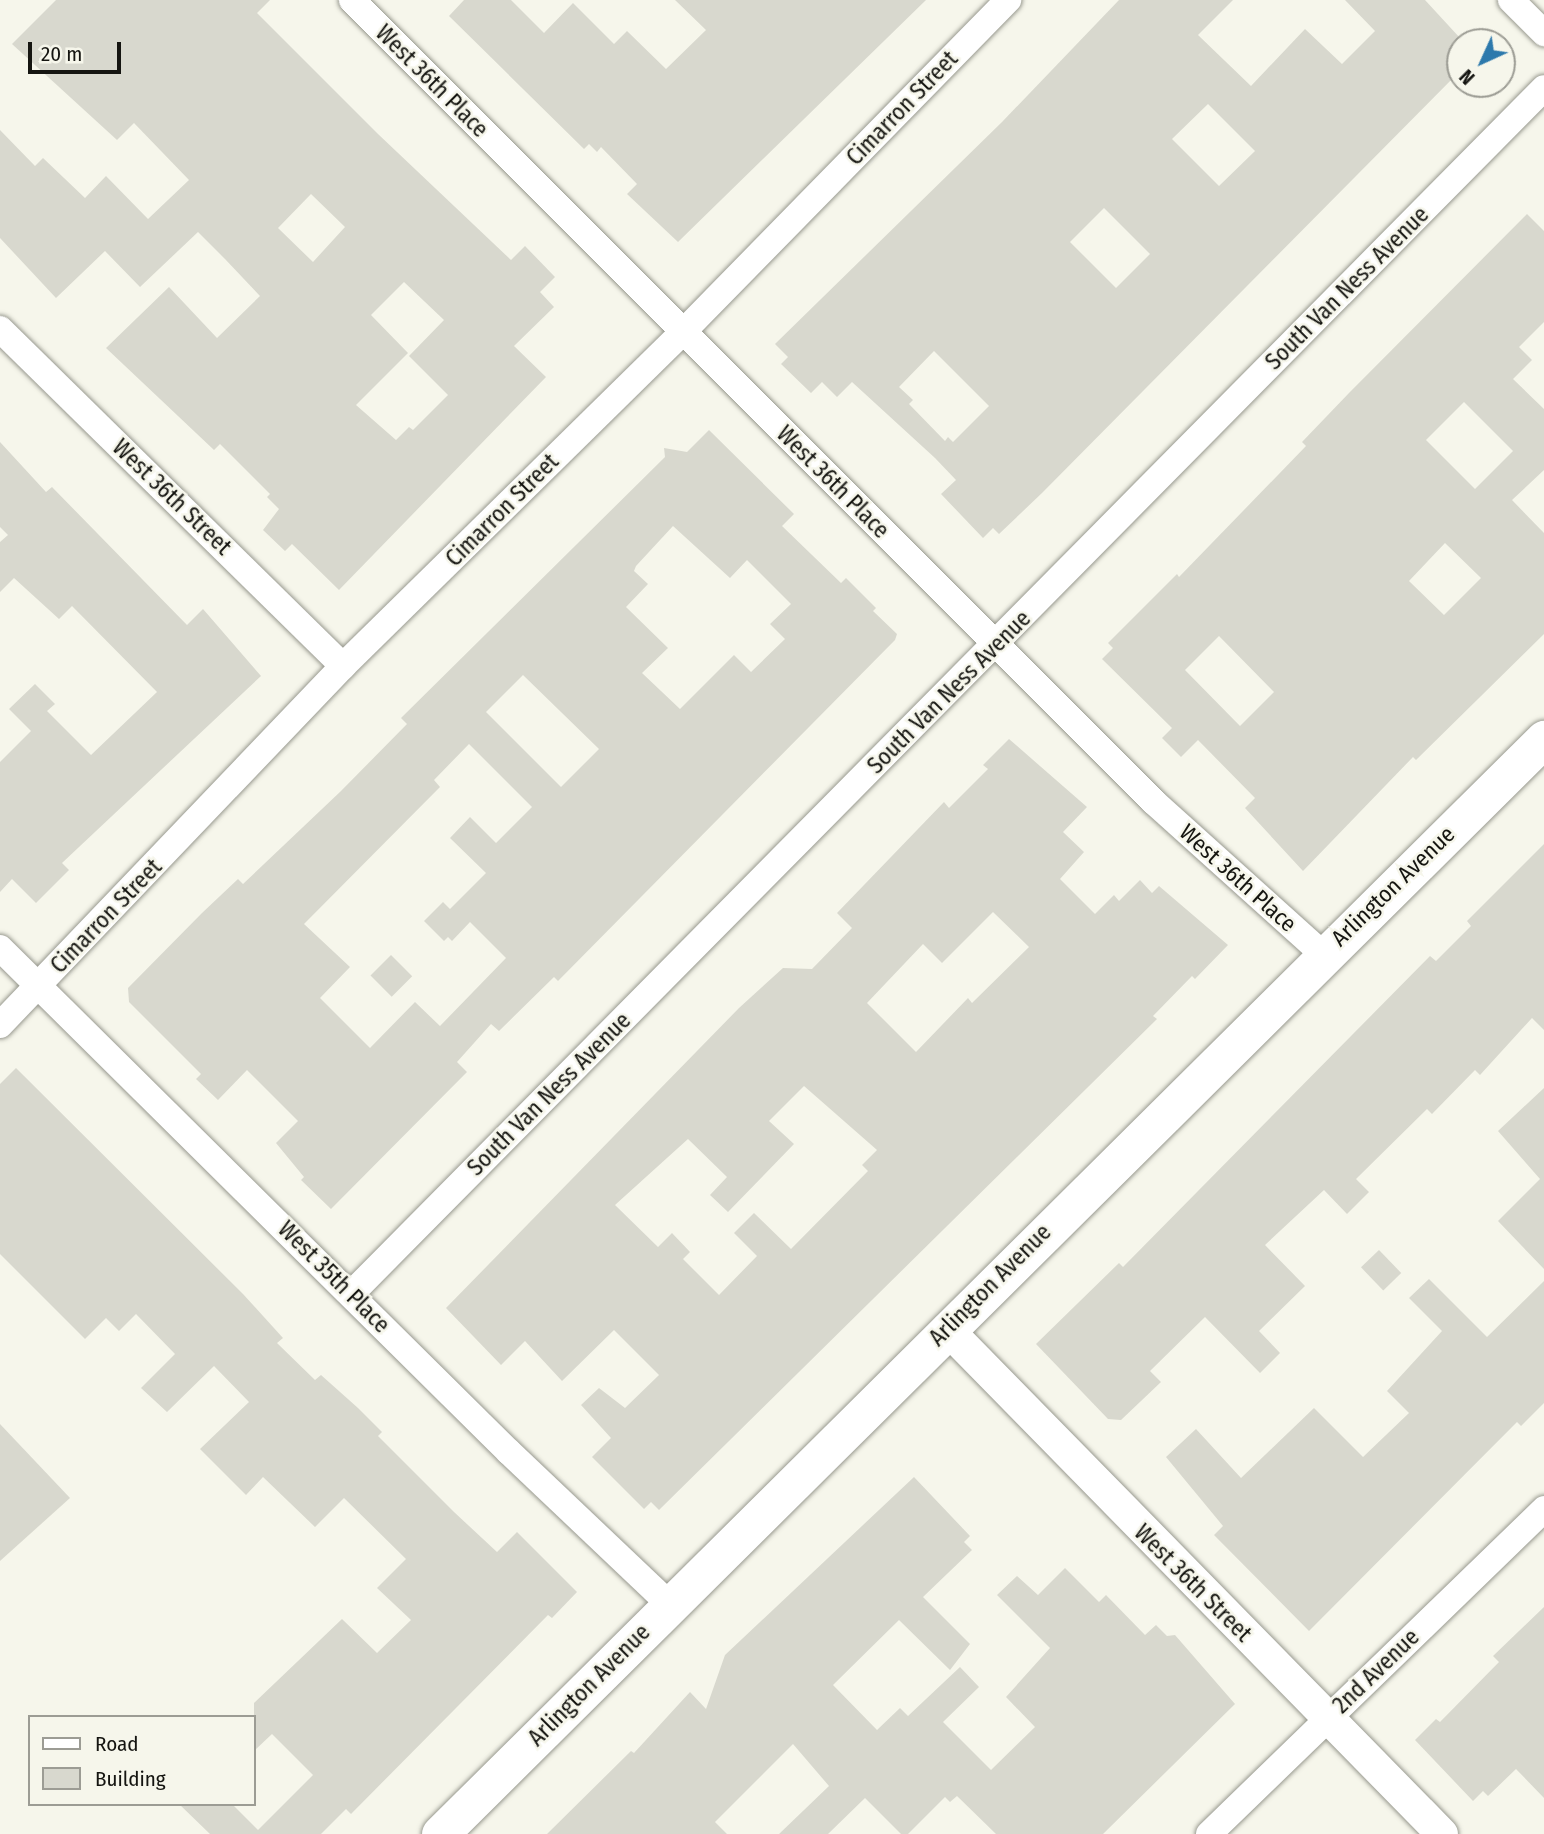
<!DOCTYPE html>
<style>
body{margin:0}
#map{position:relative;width:1544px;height:1834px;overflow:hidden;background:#f6f6eb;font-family:"Fira Sans Condensed",sans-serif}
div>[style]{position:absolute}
.building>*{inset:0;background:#d8d8ce;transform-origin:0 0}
.roads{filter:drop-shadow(0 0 2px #98998f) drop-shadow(0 0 2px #98998f)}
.minor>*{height:26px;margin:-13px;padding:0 13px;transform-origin:13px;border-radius:13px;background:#fff}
.tertiary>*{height:32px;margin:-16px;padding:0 16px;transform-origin:16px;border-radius:16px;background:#fff}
.secondary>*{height:37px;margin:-18.5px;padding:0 18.5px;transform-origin:18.5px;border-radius:18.5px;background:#fff}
span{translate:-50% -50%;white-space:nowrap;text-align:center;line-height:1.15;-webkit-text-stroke:5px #f6f6eb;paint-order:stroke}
.street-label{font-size:23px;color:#151511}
.legend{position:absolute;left:28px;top:1715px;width:228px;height:91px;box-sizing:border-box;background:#f6f6eb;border:2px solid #9c9c94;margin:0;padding:9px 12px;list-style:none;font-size:21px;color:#151511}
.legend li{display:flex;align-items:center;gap:14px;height:35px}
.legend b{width:35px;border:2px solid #9c9c94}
.north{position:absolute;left:1446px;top:28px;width:70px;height:70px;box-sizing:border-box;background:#f6f6eb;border:2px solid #9c9c94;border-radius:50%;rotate:225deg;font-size:19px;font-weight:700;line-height:28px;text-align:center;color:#151511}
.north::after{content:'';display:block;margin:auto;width:24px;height:32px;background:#2d79ac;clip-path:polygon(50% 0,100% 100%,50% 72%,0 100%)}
.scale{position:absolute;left:28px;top:42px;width:93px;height:32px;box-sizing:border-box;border:4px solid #151511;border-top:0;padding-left:9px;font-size:21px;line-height:24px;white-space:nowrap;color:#151511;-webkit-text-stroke:5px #f6f6eb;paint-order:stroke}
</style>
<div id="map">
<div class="building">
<i style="clip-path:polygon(evenodd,56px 0,270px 0,257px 13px,378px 134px,511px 260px,525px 246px,555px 277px,540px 292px,554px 307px,514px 346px,546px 377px,339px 590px,292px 544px,285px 551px,263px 530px,279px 509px,267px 497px,270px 494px,220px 444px,214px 450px,106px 348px,169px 287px,217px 338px,260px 296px,225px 259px,198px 232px,140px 287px,105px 251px,56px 298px,0 238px,0 130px,35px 166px,43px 158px,85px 198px,106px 176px,148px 219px,189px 180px,134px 123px,117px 140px,12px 44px,56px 0,311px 194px,345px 227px,313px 262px,278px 228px,311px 194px,56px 0,404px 282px,444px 320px,409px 356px,448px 395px,413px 430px,409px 427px,396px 440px,356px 405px,408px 353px,371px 315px,404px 282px)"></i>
<i style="clip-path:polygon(464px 0,511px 0,544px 33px,573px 3px,614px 44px,627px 31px,666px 69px,706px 30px,675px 0,926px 0,678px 242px,627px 194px,637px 184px,601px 147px,597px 152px,589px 144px,584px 149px,449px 16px)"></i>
<i style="clip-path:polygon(evenodd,1119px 0,1233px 0,1198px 35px,1251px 86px,1305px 29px,1342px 64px,1375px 31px,1345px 0,1425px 0,1460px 38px,1460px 71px,1042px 493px,999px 534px,993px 528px,983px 538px,941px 494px,956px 480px,935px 458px,852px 382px,837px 397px,822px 382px,811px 393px,781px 364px,788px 357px,775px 344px,1002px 122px,1119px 0,1208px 104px,1255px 151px,1219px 186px,1172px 139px,1208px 104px,1119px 0,1104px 208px,1150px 254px,1116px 288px,1070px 242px,1104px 208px,1119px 0,934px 351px,989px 406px,953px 442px,948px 437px,945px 441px,909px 404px,913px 400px,899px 387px,934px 351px)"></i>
<i style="clip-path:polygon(evenodd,1527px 214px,1544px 231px,1544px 322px,1519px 347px,1532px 360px,1513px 379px,1544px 409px,1544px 470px,1512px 500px,1544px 533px,1544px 634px,1416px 760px,1413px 757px,1303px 871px,1245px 808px,1255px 798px,1198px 740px,1181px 757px,1162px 738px,1172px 728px,1102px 659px,1113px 648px,1108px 643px,1177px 574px,1179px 577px,1306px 446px,1302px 442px,1349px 393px,1527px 214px,1464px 402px,1513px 451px,1475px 489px,1426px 440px,1464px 402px,1527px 214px,1445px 543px,1481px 578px,1444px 615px,1409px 581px,1445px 543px,1527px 214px,1219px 636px,1274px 692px,1240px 726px,1185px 670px,1219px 636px)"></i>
<i style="clip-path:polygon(evenodd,709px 430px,794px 514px,782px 526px,841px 583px,846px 578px,876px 608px,873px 611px,897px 634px,895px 640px,558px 981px,554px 977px,499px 1031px,491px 1024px,457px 1062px,467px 1072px,331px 1209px,301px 1180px,304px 1177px,276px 1143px,298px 1121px,247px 1070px,218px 1100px,196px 1079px,201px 1074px,129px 1002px,128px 988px,202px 913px,238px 879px,243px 884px,341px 791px,407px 724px,401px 718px,665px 457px,664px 448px,687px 452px,709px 430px,673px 526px,730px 578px,747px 560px,791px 604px,770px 624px,785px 639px,751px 672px,734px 655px,680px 709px,642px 673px,668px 648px,626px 607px,648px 584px,634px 571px,636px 566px,673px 526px,709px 430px,523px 675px,599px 749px,561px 787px,486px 712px,523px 675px,709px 430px,469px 744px,532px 807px,496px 843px,470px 817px,450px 838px,486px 873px,450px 909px,443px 902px,424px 921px,444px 941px,448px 937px,452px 941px,470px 922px,506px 958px,440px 1026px,415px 1002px,370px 1048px,320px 998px,350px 967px,304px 924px,440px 787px,434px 780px,469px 744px)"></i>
<i style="clip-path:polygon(0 442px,46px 492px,52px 487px,187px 625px,203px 609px,261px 676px,62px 863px,69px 870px,36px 903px,12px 879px,0 892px,0 762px,31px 731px,9px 709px,35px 684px,55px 704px,47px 711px,91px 755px,157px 692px,72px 606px,59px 619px,14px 578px,0 592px,0 542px,8px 535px,0 527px)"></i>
<i style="clip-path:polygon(evenodd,1009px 739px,1087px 807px,1063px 832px,1084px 852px,1060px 879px,1095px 914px,1114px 895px,1119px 901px,1140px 880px,1152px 893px,1159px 886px,1228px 945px,1195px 979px,1192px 976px,1153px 1016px,1157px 1019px,659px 1510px,651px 1502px,644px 1509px,592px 1457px,611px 1438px,581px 1405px,599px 1388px,625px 1408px,659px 1375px,614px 1330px,562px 1381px,525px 1341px,501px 1365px,446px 1308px,739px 1008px,783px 968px,812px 969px,852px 928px,837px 913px,944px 802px,949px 808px,988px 769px,983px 765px,1009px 739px,993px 912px,1029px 947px,972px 1003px,968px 998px,916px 1052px,867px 1003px,923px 944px,942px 963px,993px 912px,1009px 739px,804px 1086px,877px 1150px,862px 1165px,868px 1171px,791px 1249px,754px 1213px,734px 1233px,757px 1256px,719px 1295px,683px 1259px,690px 1252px,672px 1233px,658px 1247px,615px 1205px,688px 1139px,727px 1177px,710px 1195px,728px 1212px,794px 1144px,769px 1121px,804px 1086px)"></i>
<i style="clip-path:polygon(1544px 844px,1544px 1030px,1532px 1018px,1480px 1075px,1475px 1070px,1432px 1114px,1427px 1109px,1356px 1179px,1369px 1192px,1347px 1214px,1324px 1190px,1265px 1245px,1305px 1286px,1259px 1331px,1280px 1353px,1260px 1373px,1205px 1317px,1150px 1371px,1161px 1382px,1121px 1420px,1108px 1419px,1036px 1344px,1119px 1263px,1123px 1267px,1430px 956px,1436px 961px,1471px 926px,1467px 921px)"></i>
<i style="left:391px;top:955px;width:30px;height:29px;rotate:45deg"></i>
<i style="clip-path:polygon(16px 1068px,243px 1294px,283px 1338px,277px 1343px,315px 1380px,321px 1375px,358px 1408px,382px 1432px,378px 1436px,454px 1512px,497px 1552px,517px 1532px,577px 1592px,552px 1618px,548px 1615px,351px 1814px,346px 1809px,321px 1834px,210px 1834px,179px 1804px,232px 1804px,258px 1830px,313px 1775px,272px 1734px,254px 1751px,254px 1703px,342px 1619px,377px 1653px,411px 1620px,377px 1588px,406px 1559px,344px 1498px,315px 1527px,263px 1477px,246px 1495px,200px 1449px,249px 1402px,214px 1366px,167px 1412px,141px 1388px,175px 1354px,136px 1314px,119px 1331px,106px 1318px,85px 1339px,0 1254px,0 1084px)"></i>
<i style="clip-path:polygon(1544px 1088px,1544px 1269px,1498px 1221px,1540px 1179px,1498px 1131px)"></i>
<i style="left:1379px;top:1250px;width:32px;height:25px;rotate:46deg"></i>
<i style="clip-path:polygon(1429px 1279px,1487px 1337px,1544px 1281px,1544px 1403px,1521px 1426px,1517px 1422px,1309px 1631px,1214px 1535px,1223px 1526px,1166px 1457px,1196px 1429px,1241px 1478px,1314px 1408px,1363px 1457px,1409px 1413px,1387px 1391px,1442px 1331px,1409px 1298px)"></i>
<i style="clip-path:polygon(0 1424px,70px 1498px,0 1561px)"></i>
<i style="clip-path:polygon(914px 1477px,970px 1536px,964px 1542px,972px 1550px,923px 1597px,970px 1644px,950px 1670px,899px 1620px,833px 1685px,877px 1730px,900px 1708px,908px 1716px,960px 1667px,979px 1687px,943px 1722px,991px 1770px,1035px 1727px,1006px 1697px,1050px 1648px,997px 1595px,1017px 1576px,1038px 1595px,1065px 1568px,1099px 1602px,1106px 1595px,1145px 1635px,1156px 1625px,1167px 1636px,1175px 1635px,1235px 1704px,1103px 1834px,996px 1834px,957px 1796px,950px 1802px,945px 1797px,908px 1834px,901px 1834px,865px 1798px,828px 1834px,779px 1834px,829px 1786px,793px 1744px,715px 1822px,727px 1834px,547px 1834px,631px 1751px,634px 1753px,690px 1692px,706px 1709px,725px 1655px)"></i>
<i style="clip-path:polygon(1544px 1607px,1544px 1798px,1516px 1769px,1488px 1796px,1483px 1791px,1473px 1801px,1415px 1740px,1436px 1719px,1440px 1722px,1499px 1662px,1493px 1656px)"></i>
</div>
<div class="roads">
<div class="minor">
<i style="left:352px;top:0;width:1134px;rotate:45deg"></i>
<i style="left:1154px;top:802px;width:227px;rotate:42deg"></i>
<i style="left:1511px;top:0;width:47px;rotate:45deg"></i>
<i style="left:0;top:329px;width:481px;rotate:44.5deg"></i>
<i style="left:0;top:948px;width:716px;rotate:44.72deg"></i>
<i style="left:509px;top:1452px;width:222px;rotate:43.5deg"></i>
<i style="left:0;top:1025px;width:497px;rotate:-46.3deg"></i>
<i style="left:343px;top:666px;width:477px;rotate:-44.5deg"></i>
<i style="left:683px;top:332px;width:465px;rotate:-45.6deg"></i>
<i style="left:351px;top:1294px;width:1696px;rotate:-45.31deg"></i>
<i style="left:1209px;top:1834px;width:467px;rotate:-44.1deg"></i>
</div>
<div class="tertiary">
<i style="left:947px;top:1329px;width:707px;rotate:45.57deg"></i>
</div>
<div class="secondary">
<i style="left:440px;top:1834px;width:1555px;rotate:-44.77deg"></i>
</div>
</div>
<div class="street-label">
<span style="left:432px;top:81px;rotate:45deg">West 36th Place</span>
<span style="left:902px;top:108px;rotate:-46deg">Cimarron Street</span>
<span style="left:1347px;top:288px;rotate:-45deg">South Van Ness Avenue</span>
<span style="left:833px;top:482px;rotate:45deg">West 36th Place</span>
<span style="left:172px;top:497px;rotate:44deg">West 36th Street</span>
<span style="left:502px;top:510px;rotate:-45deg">Cimarron Street</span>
<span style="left:949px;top:692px;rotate:-45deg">South Van Ness Avenue</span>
<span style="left:1238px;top:878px;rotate:42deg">West 36th Place</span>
<span style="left:1393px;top:886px;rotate:-44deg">Arlington Avenue</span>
<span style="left:106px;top:916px;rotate:-46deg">Cimarron Street</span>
<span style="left:549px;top:1094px;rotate:-45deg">South Van Ness Avenue</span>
<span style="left:334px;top:1277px;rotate:45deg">West 35th Place</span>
<span style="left:990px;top:1285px;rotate:-45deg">Arlington Avenue</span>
<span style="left:1193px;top:1583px;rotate:45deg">West 36th Street</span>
<span style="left:1376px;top:1671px;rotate:-44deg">2nd Avenue</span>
<span style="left:589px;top:1685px;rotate:-45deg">Arlington Avenue</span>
</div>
<ul class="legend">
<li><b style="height:9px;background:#fff"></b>Road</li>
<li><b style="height:19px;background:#d8d8ce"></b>Building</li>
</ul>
<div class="north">N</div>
<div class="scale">20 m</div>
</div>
